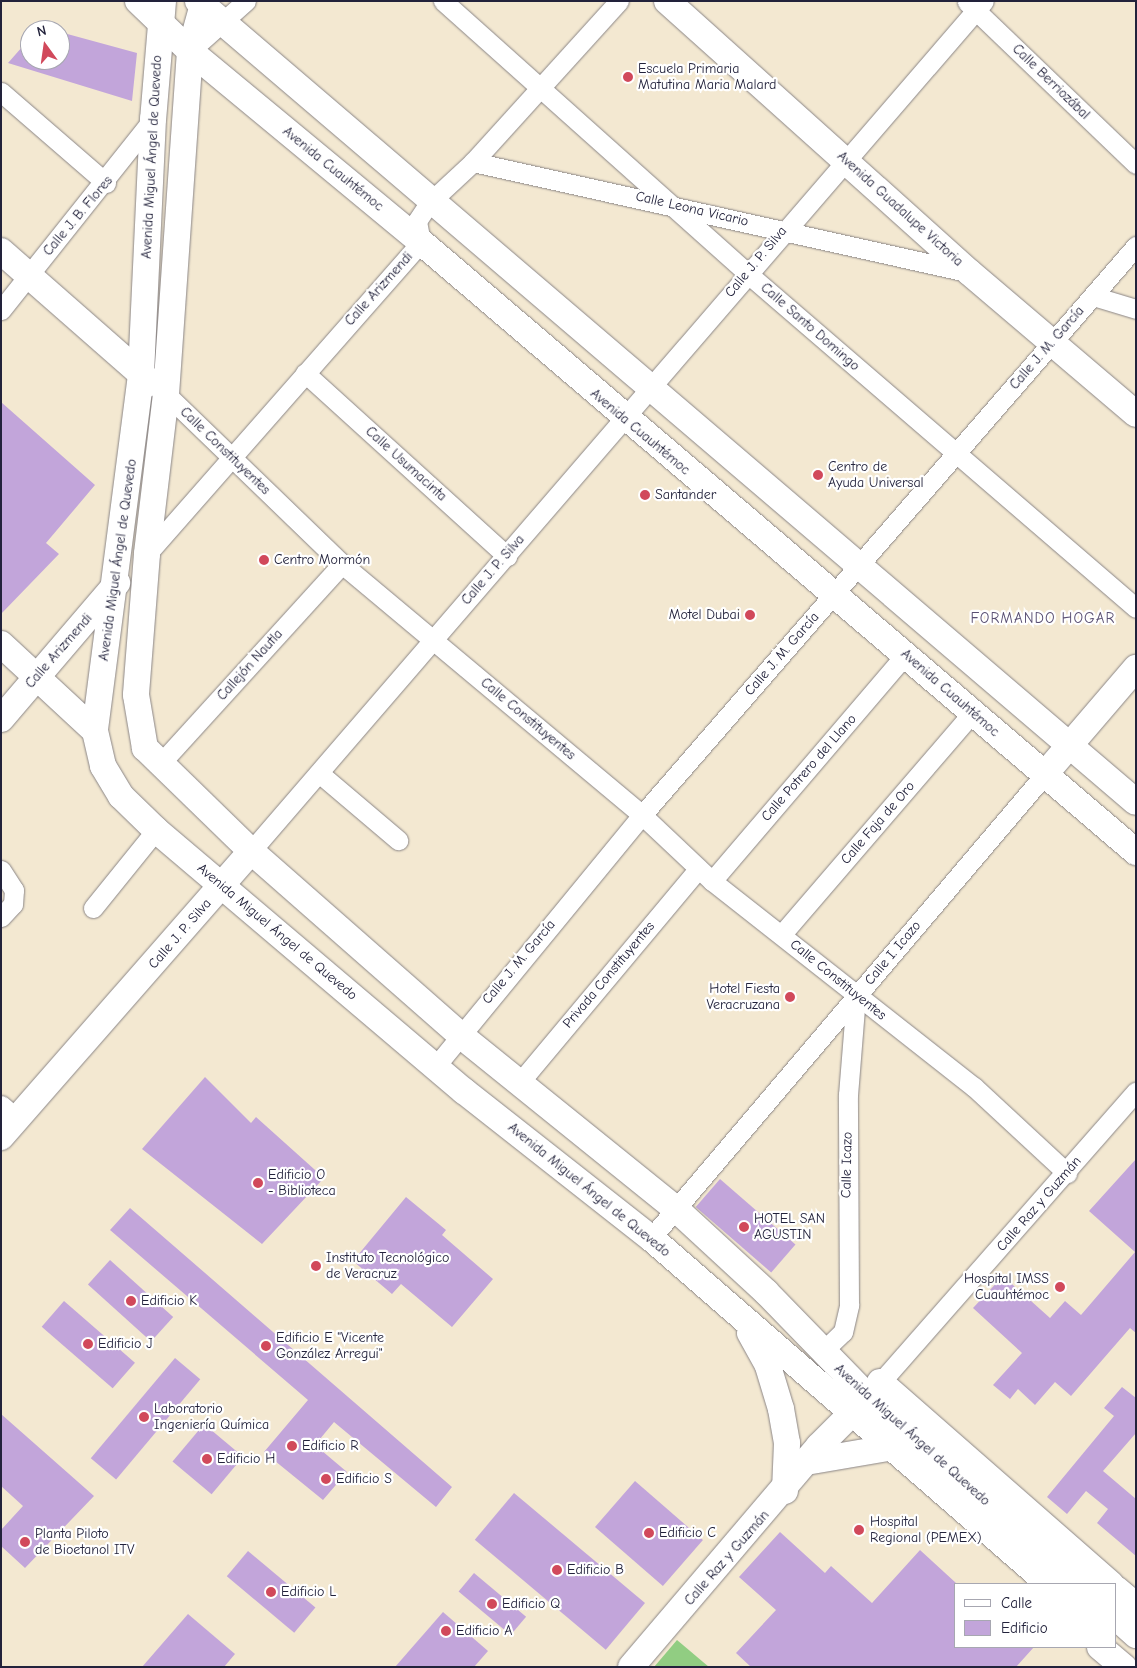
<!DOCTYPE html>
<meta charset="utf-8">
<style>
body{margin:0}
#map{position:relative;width:1137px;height:1668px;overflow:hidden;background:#f3e8d1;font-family:"Comic Neue",sans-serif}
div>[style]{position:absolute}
.green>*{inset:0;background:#91cd82}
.building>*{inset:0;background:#c2a5da;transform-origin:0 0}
.roads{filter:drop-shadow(0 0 1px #8a8586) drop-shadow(0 0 1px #8a8586)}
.street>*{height:19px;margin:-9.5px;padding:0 9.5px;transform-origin:9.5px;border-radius:9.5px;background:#fff}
.secondary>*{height:26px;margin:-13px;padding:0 13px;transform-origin:13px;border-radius:13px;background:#fff}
.dots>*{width:14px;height:14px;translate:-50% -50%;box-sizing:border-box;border:2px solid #fff;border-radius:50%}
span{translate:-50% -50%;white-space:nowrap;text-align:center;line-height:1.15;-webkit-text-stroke:4.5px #fff;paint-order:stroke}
.poi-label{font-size:14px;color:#22223b}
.left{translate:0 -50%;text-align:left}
.right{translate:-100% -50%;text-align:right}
.street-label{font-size:14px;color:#22223b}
.neighbourhood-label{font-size:15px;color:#5a5073;letter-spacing:1px}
.frame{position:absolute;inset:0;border:2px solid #22223b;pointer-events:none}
.legend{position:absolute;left:954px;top:1583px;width:162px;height:65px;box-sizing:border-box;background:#fff;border:1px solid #a7a7b1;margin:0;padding:6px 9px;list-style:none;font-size:15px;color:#22223b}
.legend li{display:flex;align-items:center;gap:10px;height:25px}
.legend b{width:25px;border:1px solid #a7a7b1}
.north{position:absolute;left:20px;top:20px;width:50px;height:50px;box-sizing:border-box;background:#fff;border:1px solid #a7a7b1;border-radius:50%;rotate:346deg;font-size:14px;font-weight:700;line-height:20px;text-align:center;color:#22223b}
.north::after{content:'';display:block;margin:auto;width:18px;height:22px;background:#d1495b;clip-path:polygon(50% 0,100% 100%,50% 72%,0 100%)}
</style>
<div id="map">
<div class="green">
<i style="clip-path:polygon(677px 1640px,709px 1667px,654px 1667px)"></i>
</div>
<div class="building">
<i style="clip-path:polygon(60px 32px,137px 53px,132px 101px,8px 63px,30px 38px,30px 60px,60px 60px)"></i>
<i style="clip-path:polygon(1px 402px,95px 485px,46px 543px,59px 554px,1px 614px)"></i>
<i style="clip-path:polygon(205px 1077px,251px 1123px,256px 1117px,324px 1178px,262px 1244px,142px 1149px)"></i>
<i style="clip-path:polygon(1136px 1159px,1136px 1333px,1130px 1328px,1071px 1396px,1055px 1382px,1035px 1405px,1018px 1389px,1010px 1399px,993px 1385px,1022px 1353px,973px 1308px,1003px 1276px,1050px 1318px,1065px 1301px,1081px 1315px,1135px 1252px,1089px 1211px)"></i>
<i style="left:720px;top:1179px;width:100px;height:37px;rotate:41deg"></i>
<i style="clip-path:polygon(406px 1197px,446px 1230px,442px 1235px,493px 1279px,452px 1327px,401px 1284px,392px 1294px,353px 1261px)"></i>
<i style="clip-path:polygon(130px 1208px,452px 1487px,436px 1507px,334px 1422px,315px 1445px,347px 1472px,323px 1500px,264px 1452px,308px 1400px,110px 1230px)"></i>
<i style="left:110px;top:1260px;width:85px;height:33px;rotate:42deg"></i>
<i style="left:64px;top:1301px;width:94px;height:34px;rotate:41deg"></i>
<i style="left:175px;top:1358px;width:33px;height:131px;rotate:40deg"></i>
<i style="clip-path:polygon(1122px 1387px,1136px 1398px,1136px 1433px,1103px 1471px,1136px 1499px,1136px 1556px,1097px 1523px,1108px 1509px,1086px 1491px,1067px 1514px,1047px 1497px,1114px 1416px,1104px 1408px)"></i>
<i style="clip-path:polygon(1px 1414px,94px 1496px,25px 1568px,1px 1546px,1px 1530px,23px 1506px,1px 1486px)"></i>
<i style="left:204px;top:1424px;width:51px;height:49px;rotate:40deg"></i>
<i style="left:635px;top:1481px;width:90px;height:61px;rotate:41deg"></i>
<i style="left:514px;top:1493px;width:171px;height:61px;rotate:40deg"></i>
<i style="clip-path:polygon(780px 1532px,825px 1573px,831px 1566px,872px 1603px,920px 1550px,956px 1583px,956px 1647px,1034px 1647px,1016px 1667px,751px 1667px,736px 1653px,776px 1610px,739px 1577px)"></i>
<i style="left:248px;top:1551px;width:88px;height:33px;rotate:40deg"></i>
<i style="left:474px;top:1573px;width:68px;height:24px;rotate:40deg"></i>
<i style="clip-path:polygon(443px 1612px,488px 1651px,474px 1667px,395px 1667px)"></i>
<i style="clip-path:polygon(188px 1614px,235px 1654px,224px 1667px,142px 1667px)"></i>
</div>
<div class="roads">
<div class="street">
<i style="left:443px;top:1px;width:408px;rotate:41.8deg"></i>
<i style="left:747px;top:273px;width:513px;rotate:40.73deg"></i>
<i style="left:967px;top:2px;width:234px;rotate:43.8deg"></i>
<i style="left:190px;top:51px;width:75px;rotate:-41.8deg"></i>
<i style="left:1px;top:92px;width:139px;rotate:40.9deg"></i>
<i style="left:473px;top:162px;width:506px;rotate:12.55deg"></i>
<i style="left:1093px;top:296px;width:45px;rotate:16.8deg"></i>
<i style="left:1px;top:310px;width:244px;rotate:-51.5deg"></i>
<i style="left:305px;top:373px;width:273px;rotate:42.2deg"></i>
<i style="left:166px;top:394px;width:245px;rotate:44deg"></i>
<i style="left:342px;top:564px;width:391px;rotate:39.9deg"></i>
<i style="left:642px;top:815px;width:96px;rotate:43.3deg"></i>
<i style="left:712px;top:881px;width:333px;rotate:38.2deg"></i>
<i style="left:974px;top:1087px;width:127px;rotate:42.8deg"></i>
<i style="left:147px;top:554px;width:415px;rotate:-48.7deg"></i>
<i style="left:421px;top:242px;width:21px;rotate:-101deg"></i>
<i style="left:417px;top:221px;width:23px;rotate:-56deg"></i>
<i style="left:430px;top:202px;width:59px;rotate:-42.9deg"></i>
<i style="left:473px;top:162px;width:217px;rotate:-47.8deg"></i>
<i style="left:159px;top:765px;width:272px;rotate:-47.7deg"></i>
<i style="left:319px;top:773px;width:104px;rotate:40.3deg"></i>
<i style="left:251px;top:851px;width:1122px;rotate:-49.23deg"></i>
<i style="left:1px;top:870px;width:24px;rotate:57deg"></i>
<i style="left:14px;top:890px;width:14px;rotate:94deg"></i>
<i style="left:13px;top:904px;width:18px;rotate:133deg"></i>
<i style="left:712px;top:881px;width:299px;rotate:-49.5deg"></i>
<i style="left:93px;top:908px;width:100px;rotate:-51.1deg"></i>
<i style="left:782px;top:934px;width:293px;rotate:-49.3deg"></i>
<i style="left:435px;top:1067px;width:326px;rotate:-50.6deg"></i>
<i style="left:642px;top:815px;width:754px;rotate:-49.04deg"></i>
<i style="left:520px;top:1082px;width:278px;rotate:-50.1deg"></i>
<i style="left:1px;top:1105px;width:21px;rotate:41deg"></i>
<i style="left:651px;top:1238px;width:609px;rotate:-49.66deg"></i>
<i style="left:822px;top:1352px;width:29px;rotate:-44deg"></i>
<i style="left:843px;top:1332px;width:28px;rotate:-77deg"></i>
<i style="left:849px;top:1305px;width:210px;rotate:-90.3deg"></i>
<i style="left:848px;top:1095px;width:99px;rotate:-85.4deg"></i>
<i style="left:872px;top:1392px;width:400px;rotate:-48.7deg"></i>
</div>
<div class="secondary">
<i style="left:138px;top:1px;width:72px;rotate:43.9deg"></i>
<i style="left:190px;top:51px;width:300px;rotate:39.6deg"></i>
<i style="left:421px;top:242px;width:940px;rotate:40.47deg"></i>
<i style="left:163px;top:1px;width:118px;rotate:94.8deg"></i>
<i style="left:153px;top:119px;width:256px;rotate:92.7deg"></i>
<i style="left:141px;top:375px;width:359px;rotate:97.4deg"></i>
<i style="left:95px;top:731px;width:36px;rotate:77deg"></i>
<i style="left:103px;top:766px;width:35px;rotate:59deg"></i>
<i style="left:121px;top:796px;width:49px;rotate:44.2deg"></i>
<i style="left:156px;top:830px;width:404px;rotate:40.3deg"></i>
<i style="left:464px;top:1091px;width:238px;rotate:38.2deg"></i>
<i style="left:651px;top:1238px;width:527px;rotate:41deg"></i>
<i style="left:198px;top:1px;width:1233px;rotate:40.5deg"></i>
<i style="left:204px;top:1px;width:52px;rotate:105.6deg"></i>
<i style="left:190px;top:51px;width:344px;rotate:94deg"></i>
<i style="left:166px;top:394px;width:161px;rotate:96.8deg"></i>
<i style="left:147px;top:554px;width:141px;rotate:94.5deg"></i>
<i style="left:136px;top:695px;width:54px;rotate:80.4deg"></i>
<i style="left:145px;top:748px;width:148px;rotate:44.2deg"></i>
<i style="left:251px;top:851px;width:277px;rotate:41.3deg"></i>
<i style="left:459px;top:1034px;width:277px;rotate:38.9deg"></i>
<i style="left:675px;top:1208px;width:124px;rotate:42.7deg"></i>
<i style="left:766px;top:1292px;width:146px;rotate:45.8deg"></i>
<i style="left:868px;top:1397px;width:281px;rotate:41.7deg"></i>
<i style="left:667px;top:1px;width:406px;rotate:41.9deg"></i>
<i style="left:969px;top:272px;width:219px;rotate:40.4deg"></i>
<i style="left:1px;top:251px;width:200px;rotate:41.3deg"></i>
<i style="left:1px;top:644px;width:128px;rotate:42.8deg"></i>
<i style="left:1px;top:719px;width:179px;rotate:-49.5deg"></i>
<i style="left:1045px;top:774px;width:140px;rotate:-49.4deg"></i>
<i style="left:1px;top:1137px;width:380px;rotate:-48.8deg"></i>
<i style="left:750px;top:1333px;width:38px;rotate:61deg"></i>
<i style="left:768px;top:1366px;width:45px;rotate:73.2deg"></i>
<i style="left:781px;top:1409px;width:35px;rotate:80deg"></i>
<i style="left:787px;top:1443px;width:48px;rotate:92.4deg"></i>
<i style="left:880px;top:1382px;width:307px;rotate:41.2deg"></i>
<i style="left:806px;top:1462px;width:89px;rotate:-9.7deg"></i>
<i style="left:1116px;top:1589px;width:26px;rotate:40deg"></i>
<i style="left:1116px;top:1617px;width:27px;rotate:42deg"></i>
<i style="left:1100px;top:1647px;width:31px;rotate:40deg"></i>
<i style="left:631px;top:1667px;width:290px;rotate:-49.6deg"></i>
<i style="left:819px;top:1446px;width:64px;rotate:-45deg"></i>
</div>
</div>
<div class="dots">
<i style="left:628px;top:77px;background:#d1495b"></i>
<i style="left:818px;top:475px;background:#d1495b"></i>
<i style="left:645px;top:495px;background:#d1495b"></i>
<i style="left:264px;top:560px;background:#d1495b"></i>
<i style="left:750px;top:615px;background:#d1495b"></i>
<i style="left:790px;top:997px;background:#d1495b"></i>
<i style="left:258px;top:1183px;background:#d1495b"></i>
<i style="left:744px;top:1227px;background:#d1495b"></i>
<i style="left:316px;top:1266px;background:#d1495b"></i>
<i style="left:1060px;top:1287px;background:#d1495b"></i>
<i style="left:131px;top:1301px;background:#d1495b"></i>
<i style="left:88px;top:1344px;background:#d1495b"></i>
<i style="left:266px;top:1346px;background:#d1495b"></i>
<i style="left:144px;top:1417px;background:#d1495b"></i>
<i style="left:292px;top:1446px;background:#d1495b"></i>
<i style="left:207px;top:1459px;background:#d1495b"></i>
<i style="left:326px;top:1479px;background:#d1495b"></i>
<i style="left:859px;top:1530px;background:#d1495b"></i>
<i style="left:649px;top:1533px;background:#d1495b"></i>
<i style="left:25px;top:1542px;background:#d1495b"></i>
<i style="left:557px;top:1570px;background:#d1495b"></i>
<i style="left:271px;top:1592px;background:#d1495b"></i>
<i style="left:492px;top:1604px;background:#d1495b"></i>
<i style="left:446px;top:1631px;background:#d1495b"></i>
</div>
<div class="poi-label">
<span class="left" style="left:638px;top:77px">Escuela Primaria<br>Matutina Maria Malard</span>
<span class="left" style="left:828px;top:475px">Centro de<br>Ayuda Universal</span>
<span class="left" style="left:655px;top:495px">Santander</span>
<span class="left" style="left:274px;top:560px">Centro Mormón</span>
<span class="right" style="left:740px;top:615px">Motel Dubai</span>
<span class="right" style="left:780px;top:997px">Hotel Fiesta<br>Veracruzana</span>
<span class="left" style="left:268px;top:1183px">Edificio O<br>- Biblioteca</span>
<span class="left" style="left:754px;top:1227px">HOTEL SAN<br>AGUSTIN</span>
<span class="left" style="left:326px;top:1266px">Instituto Tecnológico<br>de Veracruz</span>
<span class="right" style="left:1049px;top:1287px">Hospital IMSS<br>Cuauhtémoc</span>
<span class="left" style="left:141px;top:1301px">Edificio K</span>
<span class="left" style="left:276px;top:1346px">Edificio E "Vicente<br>González Arregui"</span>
<span class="left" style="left:98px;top:1344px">Edificio J</span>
<span class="left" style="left:154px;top:1417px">Laboratorio<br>Ingeniería Química</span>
<span class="left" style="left:302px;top:1446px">Edificio R</span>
<span class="left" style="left:217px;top:1459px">Edificio H</span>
<span class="left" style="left:336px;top:1479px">Edificio S</span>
<span class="left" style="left:870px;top:1530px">Hospital<br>Regional (PEMEX)</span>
<span class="left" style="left:659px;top:1533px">Edificio C</span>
<span class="left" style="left:35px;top:1542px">Planta Piloto<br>de Bioetanol ITV</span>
<span class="left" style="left:567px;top:1570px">Edificio B</span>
<span class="left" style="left:281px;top:1592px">Edificio L</span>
<span class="left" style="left:502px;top:1604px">Edificio Q</span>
<span class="left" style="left:456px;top:1631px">Edificio A</span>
</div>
<div class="street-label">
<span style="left:1051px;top:82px;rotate:44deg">Calle Berriozábal</span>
<span style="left:152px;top:157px;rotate:-87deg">Avenida Miguel Ángel de Quevedo</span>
<span style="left:333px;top:169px;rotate:39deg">Avenida Cuauhtémoc</span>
<span style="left:692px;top:209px;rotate:13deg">Calle Leona Vicario</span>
<span style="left:900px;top:209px;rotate:42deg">Avenida Guadalupe Victoria</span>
<span style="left:78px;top:216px;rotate:-50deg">Calle J. B. Flores</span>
<span style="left:756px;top:262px;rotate:-50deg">Calle J. P. Silva</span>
<span style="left:379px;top:289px;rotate:-48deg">Calle Arizmendi</span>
<span style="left:810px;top:327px;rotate:41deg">Calle Santo Domingo</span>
<span style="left:1047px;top:348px;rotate:-49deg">Calle J. M. García</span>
<span style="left:640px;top:432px;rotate:40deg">Avenida Cuauhtémoc</span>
<span style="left:225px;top:451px;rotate:44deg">Calle Constituyentes</span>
<span style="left:406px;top:464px;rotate:42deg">Calle Usumacinta</span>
<span style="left:118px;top:560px;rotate:-82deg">Avenida Miguel Ángel de Quevedo</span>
<span style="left:493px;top:570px;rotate:-49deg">Calle J. P. Silva</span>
<span style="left:59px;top:651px;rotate:-49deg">Calle Arizmendi</span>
<span style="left:782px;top:654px;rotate:-49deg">Calle J. M. García</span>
<span style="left:250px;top:665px;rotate:-48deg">Callejón Nautla</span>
<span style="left:950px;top:693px;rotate:41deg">Avenida Cuauhtémoc</span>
<span style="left:528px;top:719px;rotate:40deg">Calle Constituyentes</span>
<span style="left:809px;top:768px;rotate:-49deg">Calle Potrero del Llano</span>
<span style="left:878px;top:823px;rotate:-49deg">Calle Faja de Oro</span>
<span style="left:277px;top:932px;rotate:40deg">Avenida Miguel Ángel de Quevedo</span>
<span style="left:180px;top:934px;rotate:-49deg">Calle J. P. Silva</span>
<span style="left:893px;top:953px;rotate:-50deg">Calle I. Icazo</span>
<span style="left:519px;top:962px;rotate:-50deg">Calle J. M. García</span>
<span style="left:609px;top:975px;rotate:-50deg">Privada Constituyentes</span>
<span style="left:838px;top:980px;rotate:39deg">Calle Constituyentes</span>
<span style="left:847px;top:1165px;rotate:-89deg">Calle Icazo</span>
<span style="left:589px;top:1190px;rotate:39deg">Avenida Miguel Ángel de Quevedo</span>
<span style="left:1039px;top:1204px;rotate:-49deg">Calle Raz y Guzmán</span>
<span style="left:912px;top:1435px;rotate:42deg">Avenida Miguel Ángel de Quevedo</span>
<span style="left:727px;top:1558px;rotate:-49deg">Calle Raz y Guzmán</span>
</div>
<div class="neighbourhood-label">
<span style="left:1043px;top:619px">FORMANDO HOGAR</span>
</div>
<div class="frame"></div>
<ul class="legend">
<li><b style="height:6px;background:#fff"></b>Calle</li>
<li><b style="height:14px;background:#c2a5da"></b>Edificio</li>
</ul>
<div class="north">N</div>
</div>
